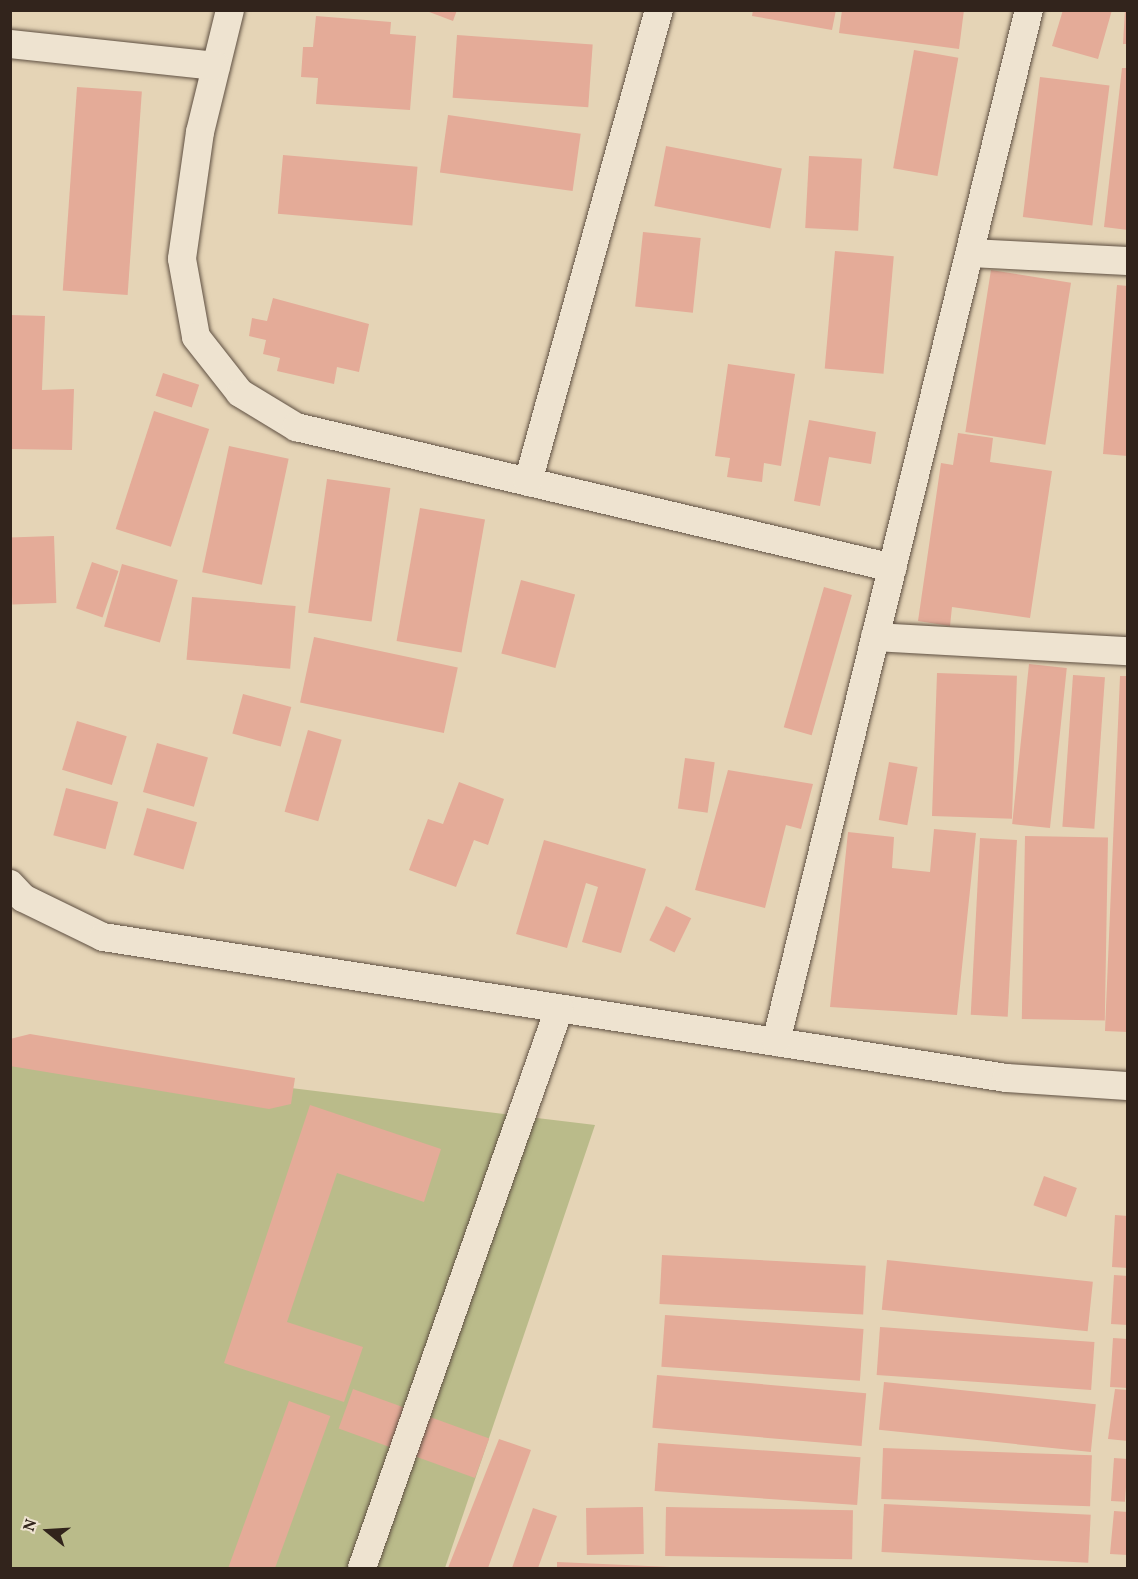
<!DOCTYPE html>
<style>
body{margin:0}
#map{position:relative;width:1138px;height:1579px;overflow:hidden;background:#e5d4b6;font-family:Vollkorn,serif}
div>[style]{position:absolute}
.green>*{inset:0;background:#babb8a}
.building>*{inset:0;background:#e4ab98;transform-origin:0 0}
.roads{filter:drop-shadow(0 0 2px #5f5042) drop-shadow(0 0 2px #5f5042)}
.minor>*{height:28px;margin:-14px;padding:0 14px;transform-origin:14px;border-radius:14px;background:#eee3d0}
span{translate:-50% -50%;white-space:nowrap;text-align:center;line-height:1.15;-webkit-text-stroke:6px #eee3d0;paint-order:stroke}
.frame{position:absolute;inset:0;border:12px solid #32241c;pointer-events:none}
.north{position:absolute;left:18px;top:1501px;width:60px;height:60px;-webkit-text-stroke:4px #eee3d0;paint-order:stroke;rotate:288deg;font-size:16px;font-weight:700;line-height:24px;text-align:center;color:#32241c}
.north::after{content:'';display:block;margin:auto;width:21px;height:27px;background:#32241c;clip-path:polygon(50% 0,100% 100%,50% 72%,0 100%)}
</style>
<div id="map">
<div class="green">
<i style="clip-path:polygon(11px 1054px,595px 1125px,445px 1568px,11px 1568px)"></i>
</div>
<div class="building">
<i style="clip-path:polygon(424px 10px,457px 10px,453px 21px)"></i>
<i style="clip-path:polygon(753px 10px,836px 10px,832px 30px,752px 16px)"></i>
<i style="clip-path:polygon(842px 10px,964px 10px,959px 49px,839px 33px)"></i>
<i style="clip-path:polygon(1063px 10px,1112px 10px,1098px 59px,1052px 46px)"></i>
<i style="clip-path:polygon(1125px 10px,1128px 10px,1128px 44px,1123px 44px)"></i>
<i style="clip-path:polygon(316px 16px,391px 22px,390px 34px,416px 36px,410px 110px,316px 104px,318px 78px,301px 77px,303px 47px,313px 47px)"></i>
<i style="left:457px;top:35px;width:136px;height:63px;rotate:4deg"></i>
<i style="left:914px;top:50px;width:45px;height:120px;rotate:10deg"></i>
<i style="clip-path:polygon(1122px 68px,1128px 68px,1128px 230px,1104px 227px)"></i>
<i style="left:1040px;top:77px;width:70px;height:141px;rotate:7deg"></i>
<i style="left:77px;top:87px;width:65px;height:204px;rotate:4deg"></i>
<i style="left:448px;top:115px;width:134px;height:58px;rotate:8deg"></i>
<i style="left:666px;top:146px;width:118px;height:61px;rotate:11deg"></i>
<i style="left:283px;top:155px;width:135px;height:59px;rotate:5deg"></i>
<i style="left:809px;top:156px;width:53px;height:72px;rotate:3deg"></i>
<i style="left:643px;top:232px;width:58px;height:75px;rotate:6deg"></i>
<i style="left:835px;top:251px;width:59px;height:118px;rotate:5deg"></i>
<i style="left:991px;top:270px;width:81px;height:164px;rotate:9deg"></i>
<i style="clip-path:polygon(1117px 285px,1128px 286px,1128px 456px,1103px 454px)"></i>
<i style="clip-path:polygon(273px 298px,369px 324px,359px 372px,337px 367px,334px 384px,277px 371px,280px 358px,263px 354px,266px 340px,249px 336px,252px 318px,267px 321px)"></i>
<i style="clip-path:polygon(10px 315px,45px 316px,42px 390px,74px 389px,72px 450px,10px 449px)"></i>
<i style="clip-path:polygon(728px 364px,795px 374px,781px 466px,764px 463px,762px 482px,727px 477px,730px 458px,715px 456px)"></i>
<i style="left:163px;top:373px;width:38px;height:24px;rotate:18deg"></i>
<i style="left:154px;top:411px;width:58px;height:124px;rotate:18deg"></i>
<i style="clip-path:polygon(809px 420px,876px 432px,871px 464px,829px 457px,820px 506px,794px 501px)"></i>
<i style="clip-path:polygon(958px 433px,993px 438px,990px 462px,1052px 471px,1030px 618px,952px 607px,950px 626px,918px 621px,941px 463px,953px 465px)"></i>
<i style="left:229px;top:446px;width:61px;height:129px;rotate:12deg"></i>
<i style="left:327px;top:479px;width:64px;height:135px;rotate:8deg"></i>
<i style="left:420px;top:508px;width:66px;height:135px;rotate:10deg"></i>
<i style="left:54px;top:536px;width:67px;height:44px;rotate:88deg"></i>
<i style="left:92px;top:562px;width:28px;height:49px;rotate:19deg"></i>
<i style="left:122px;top:564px;width:58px;height:65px;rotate:16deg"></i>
<i style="left:521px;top:580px;width:56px;height:76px;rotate:15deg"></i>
<i style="left:824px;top:587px;width:29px;height:146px;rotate:16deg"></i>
<i style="left:192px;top:597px;width:104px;height:63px;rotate:5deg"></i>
<i style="left:314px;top:637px;width:147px;height:67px;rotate:12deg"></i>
<i style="left:1029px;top:664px;width:38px;height:161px;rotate:6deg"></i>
<i style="left:937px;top:673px;width:80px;height:143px;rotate:2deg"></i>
<i style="left:1073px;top:675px;width:32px;height:152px;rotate:4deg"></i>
<i style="clip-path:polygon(1120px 676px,1128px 676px,1128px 1032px,1105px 1031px)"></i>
<i style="left:243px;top:694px;width:50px;height:41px;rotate:15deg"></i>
<i style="left:77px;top:721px;width:52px;height:51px;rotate:17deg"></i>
<i style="left:308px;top:730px;width:35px;height:85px;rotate:16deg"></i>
<i style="left:157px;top:743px;width:53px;height:51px;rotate:16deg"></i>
<i style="left:685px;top:758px;width:30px;height:51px;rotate:8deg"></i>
<i style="left:889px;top:762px;width:29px;height:59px;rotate:10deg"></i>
<i style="clip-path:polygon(728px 770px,813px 784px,801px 829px,786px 825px,765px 908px,695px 890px)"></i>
<i style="clip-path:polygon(459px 782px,504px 799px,488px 845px,474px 840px,456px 887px,409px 870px,428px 819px,443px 824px)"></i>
<i style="left:66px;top:788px;width:54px;height:49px;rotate:15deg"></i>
<i style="left:147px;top:808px;width:52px;height:49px;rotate:16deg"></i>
<i style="clip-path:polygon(934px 829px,976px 833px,957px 1015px,830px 1007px,848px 832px,894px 837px,892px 868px,930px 872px)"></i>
<i style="left:1025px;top:836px;width:83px;height:183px;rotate:1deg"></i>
<i style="left:980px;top:838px;width:37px;height:177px;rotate:3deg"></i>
<i style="clip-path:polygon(544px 840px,646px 869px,621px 953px,582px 942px,598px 887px,586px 883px,567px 948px,516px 934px)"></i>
<i style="left:666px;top:906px;width:28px;height:38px;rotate:26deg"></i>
<i style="clip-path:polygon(30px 1034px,295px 1078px,291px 1104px,269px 1109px,10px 1066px,10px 1039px)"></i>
<i style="clip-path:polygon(310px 1105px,441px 1149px,424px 1202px,337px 1173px,287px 1322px,363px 1347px,344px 1402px,224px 1363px)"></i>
<i style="left:1044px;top:1176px;width:35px;height:31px;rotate:20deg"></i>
<i style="clip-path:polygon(1115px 1215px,1128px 1216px,1128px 1268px,1112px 1267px)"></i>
<i style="left:662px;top:1255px;width:204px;height:49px;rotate:3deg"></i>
<i style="left:887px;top:1260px;width:207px;height:50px;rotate:6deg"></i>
<i style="clip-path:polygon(1114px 1275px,1128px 1276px,1128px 1325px,1111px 1324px)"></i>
<i style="left:665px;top:1315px;width:199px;height:52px;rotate:4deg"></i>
<i style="left:880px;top:1327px;width:215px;height:48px;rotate:4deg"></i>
<i style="clip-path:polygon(1113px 1338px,1128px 1339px,1128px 1388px,1110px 1387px)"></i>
<i style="left:657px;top:1375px;width:210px;height:53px;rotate:5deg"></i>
<i style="left:884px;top:1382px;width:213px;height:48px;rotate:6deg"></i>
<i style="left:353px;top:1389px;width:145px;height:42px;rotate:20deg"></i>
<i style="clip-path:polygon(1115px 1389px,1128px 1390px,1128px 1441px,1108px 1439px)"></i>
<i style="left:289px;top:1401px;width:44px;height:178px;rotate:20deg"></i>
<i style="clip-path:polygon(499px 1439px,531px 1450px,488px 1568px,448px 1568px)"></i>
<i style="left:658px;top:1443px;width:203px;height:48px;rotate:4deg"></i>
<i style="left:883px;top:1448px;width:209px;height:51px;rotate:2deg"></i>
<i style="left:1114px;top:1458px;width:14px;height:43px;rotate:4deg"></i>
<i style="left:884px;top:1504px;width:207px;height:48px;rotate:3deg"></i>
<i style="left:643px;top:1507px;width:47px;height:57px;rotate:89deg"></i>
<i style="left:666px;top:1507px;width:187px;height:49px;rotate:1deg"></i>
<i style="clip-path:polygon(533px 1508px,557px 1516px,538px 1568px,512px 1568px)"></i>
<i style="clip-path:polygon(1114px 1511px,1128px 1512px,1128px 1555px,1110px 1554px)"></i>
<i style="clip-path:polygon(557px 1562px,671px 1567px,671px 1568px,557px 1568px)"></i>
</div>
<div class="roads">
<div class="minor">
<i style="left:230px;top:10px;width:126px;rotate:103.8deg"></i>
<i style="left:200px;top:132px;width:128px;rotate:98.1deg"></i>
<i style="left:182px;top:259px;width:79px;rotate:79.8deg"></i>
<i style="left:196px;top:337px;width:71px;rotate:51.8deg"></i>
<i style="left:240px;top:393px;width:66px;rotate:31.3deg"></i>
<i style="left:296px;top:427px;width:613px;rotate:13.29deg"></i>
<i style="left:10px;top:44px;width:207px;rotate:6.1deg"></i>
<i style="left:970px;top:253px;width:158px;rotate:2.9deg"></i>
<i style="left:528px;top:482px;width:490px;rotate:-74.5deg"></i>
<i style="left:875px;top:637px;width:253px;rotate:3.2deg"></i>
<i style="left:10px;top:884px;width:19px;rotate:47deg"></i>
<i style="left:23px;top:898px;width:89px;rotate:26deg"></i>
<i style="left:103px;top:937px;width:914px;rotate:8.87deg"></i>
<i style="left:1006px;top:1078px;width:122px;rotate:3.8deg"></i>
<i style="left:776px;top:1042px;width:1063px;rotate:-76.23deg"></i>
<i style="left:362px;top:1568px;width:593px;rotate:-70.59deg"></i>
</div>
</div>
<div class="frame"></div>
<div class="north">N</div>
</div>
